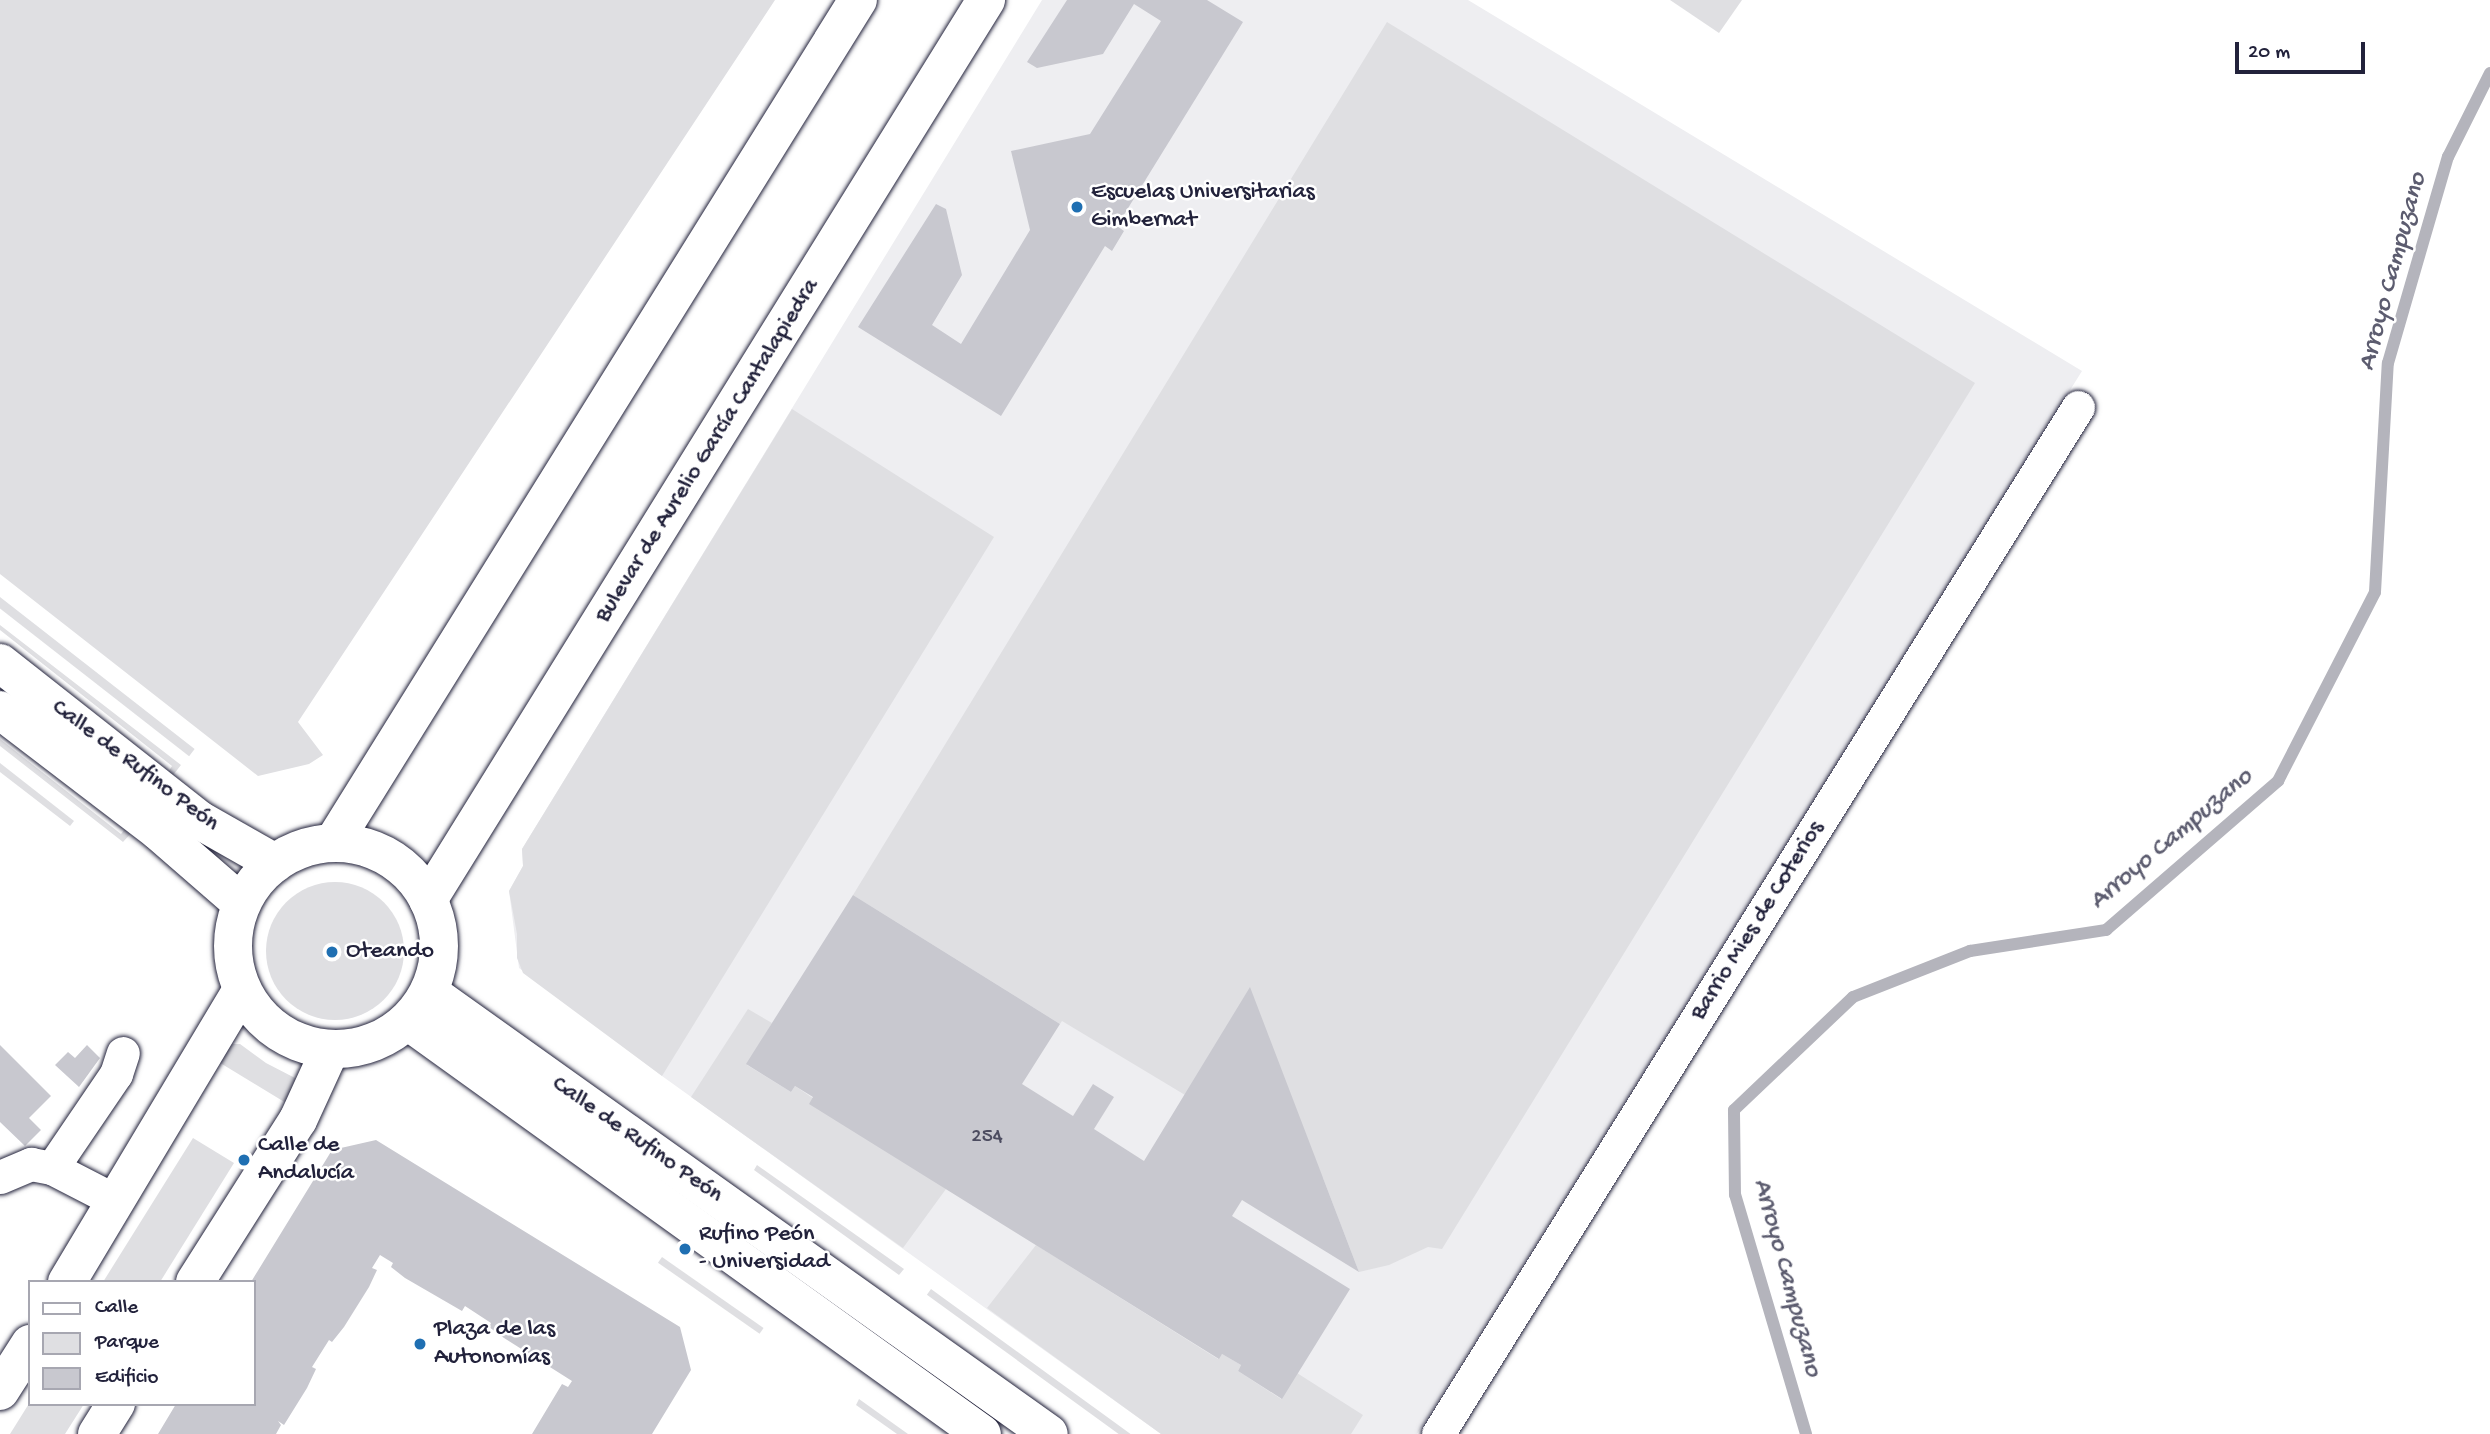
<!DOCTYPE html>
<meta charset="utf-8">
<style>
body{margin:0}
#map{position:relative;width:2490px;height:1434px;overflow:hidden;background:#fff;font-family:"Gochi Hand",sans-serif}
div>[style]{position:absolute}
.built>*{inset:0;background:#eeeef1}
.green>*{inset:0;background:#dfdfe2;transform-origin:0 0}
.round{border-radius:50%}
.stream>*{height:12px;margin:-6px;padding:0 6px;transform-origin:6px;border-radius:6px;background:#b4b4bc}
.building>*{inset:0;background:#c8c8cf}
.roads{filter:drop-shadow(0 0 2px #22223b) drop-shadow(0 0 2px #22223b)}
.street>*{height:33px;margin:-16.5px;padding:0 16.5px;transform-origin:16.5px;border-radius:16.5px;background:#fff}
.secondary>*{height:38px;margin:-19px;padding:0 19px;transform-origin:19px;border-radius:19px;background:#fff}
.primary>*{height:38px;margin:-19px;padding:0 19px;transform-origin:19px;border-radius:19px;background:#fff}
.primary>.ring{margin:-19px;padding:0;box-sizing:content-box;background:none;border:38px solid #fff;border-radius:50%}
.dots>*{width:19px;height:19px;translate:-50% -50%;box-sizing:border-box;border:4px solid #fff;border-radius:50%}
span{translate:-50% -50%;white-space:nowrap;text-align:center;line-height:1.15;-webkit-text-stroke:5px #fff;paint-order:stroke}
.number-label{font-size:21px;color:#4c4c60}
.number-label span{-webkit-text-stroke-width:0}
.poi-label{font-size:24px;color:#22223b}
.left{translate:0 -50%;text-align:left}
.street-label{font-size:24px;color:#22223b}
.water-label{font-size:26px;color:#5c5c6f;font-style:italic}
.legend{position:absolute;left:28px;top:1280px;width:228px;height:126px;box-sizing:border-box;background:#fff;border:2px solid #a7a7b1;margin:0;padding:9px 12px;list-style:none;font-size:21px;color:#22223b}
.legend li{display:flex;align-items:center;gap:14px;height:35px}
.legend b{width:35px;border:2px solid #a7a7b1}
.scale{position:absolute;left:2235px;top:42px;width:130px;height:32px;box-sizing:border-box;border:4px solid #22223b;border-top:0;padding-left:9px;font-size:21px;line-height:24px;white-space:nowrap;color:#22223b;-webkit-text-stroke:5px #fff;paint-order:stroke}
</style>
<div id="map">
<div class="built">
<i style="clip-path:polygon(1042px 0,1468px 0,2082px 371px,1417px 1434px,1161px 1434px,662px 1076px,519px 968px,509px 891px,523px 866px,522px 849px)"></i>
</div>
<div class="green">
<i style="clip-path:polygon(0 0,775px 0,298px 722px,323px 755px,309px 764px,258px 776px,0 574px)"></i>
<i style="clip-path:polygon(1670px 0,1742px 0,1719px 33px)"></i>
<i style="clip-path:polygon(1387px 22px,1975px 383px,1442px 1249px,1428px 1247px,1389px 1265px,1359px 1272px,1323px 1178px,1062px 1021px,1060px 1024px,853px 895px)"></i>
<i style="clip-path:polygon(792px 409px,994px 537px,662px 1076px,523px 973px,517px 958px,517px 934px,509px 891px,523px 866px,522px 849px)"></i>
<i style="left:0;top:597px;width:247px;height:9px;rotate:38deg"></i>
<i style="clip-path:polygon(0 625px,181px 765px,170px 779px,166px 776px,172px 766px,0 630px)"></i>
<i style="clip-path:polygon(0 739px,121px 834px,129px 824px,135px 829px,123px 842px,0 746px)"></i>
<i style="clip-path:polygon(0 763px,74px 821px,70px 826px,0 772px)"></i>
<i class="round" style="left:266px;top:882px;width:138px;height:138px"></i>
<i style="clip-path:polygon(748px 1009px,772px 1023px,747px 1065px,791px 1092px,795px 1086px,946px 1189px,903px 1248px,691px 1097px)"></i>
<i style="clip-path:polygon(232px 1044px,240px 1044px,266px 1063px,295px 1078px,299px 1084px,291px 1106px,217px 1061px)"></i>
<i style="clip-path:polygon(193px 1138px,234px 1163px,160px 1282px,103px 1282px)"></i>
<i style="clip-path:polygon(757px 1165px,904px 1269px,899px 1275px,754px 1170px)"></i>
<i style="clip-path:polygon(1036px 1245px,1218px 1359px,1222px 1354px,1241px 1365px,1238px 1371px,1281px 1399px,1297px 1373px,1363px 1415px,1351px 1434px,1161px 1434px,987px 1308px)"></i>
<i style="left:662px;top:1257px;width:124px;height:7px;rotate:35deg"></i>
<i style="left:931px;top:1289px;width:249px;height:7px;rotate:36deg"></i>
<i style="clip-path:polygon(859px 1399px,908px 1434px,897px 1434px,856px 1405px)"></i>
<i style="clip-path:polygon(30px 1402px,30px 1404px,84px 1404px,65px 1434px,10px 1434px)"></i>
</div>
<div class="stream">
<i style="left:1806px;top:1434px;width:249px;rotate:-106.5deg"></i>
<i style="left:1735px;top:1195px;width:85px;rotate:-90.7deg"></i>
<i style="left:1734px;top:1110px;width:164px;rotate:-43.5deg"></i>
<i style="left:1853px;top:997px;width:126px;rotate:-21.5deg"></i>
<i style="left:1970px;top:951px;width:138px;rotate:-8.8deg"></i>
<i style="left:2106px;top:930px;width:228px;rotate:-40.9deg"></i>
<i style="left:2278px;top:781px;width:212px;rotate:-62.8deg"></i>
<i style="left:2375px;top:592px;width:229px;rotate:-86.8deg"></i>
<i style="left:2388px;top:363px;width:215px;rotate:-73.8deg"></i>
<i style="left:2448px;top:157px;width:94px;rotate:-63.4deg"></i>
</div>
<div class="building">
<i style="clip-path:polygon(1067px 0,1207px 0,1243px 22px,1117px 226px,1124px 231px,1112px 251px,1105px 246px,1001px 416px,858px 327px,936px 204px,946px 209px,962px 275px,932px 325px,961px 344px,1030px 230px,1011px 151px,1090px 134px,1161px 21px,1134px 4px,1103px 54px,1037px 68px,1027px 62px)"></i>
<i style="clip-path:polygon(853px 895px,1060px 1024px,1022px 1084px,1073px 1116px,1093px 1084px,1114px 1097px,1094px 1129px,1144px 1161px,1250px 987px,1359px 1272px,1242px 1200px,1232px 1216px,1350px 1289px,1282px 1399px,1238px 1371px,1241px 1365px,1222px 1354px,1219px 1359px,809px 1104px,813px 1097px,795px 1086px,791px 1092px,746px 1064px)"></i>
<i style="clip-path:polygon(0 1045px,51px 1096px,29px 1118px,41px 1130px,25px 1146px,0 1122px)"></i>
<i style="clip-path:polygon(87px 1045px,100px 1058px,79px 1087px,55px 1065px,68px 1052px,75px 1058px)"></i>
<i style="clip-path:polygon(376px 1140px,680px 1327px,691px 1370px,652px 1434px,532px 1434px,562px 1384px,568px 1387px,572px 1381px,504px 1338px,489px 1327px,491px 1323px,465px 1306px,462px 1311px,405px 1278px,391px 1267px,393px 1263px,380px 1255px,372px 1268px,377px 1270px,369px 1287px,344px 1327px,332px 1342px,329px 1340px,312px 1367px,316px 1369px,307px 1388px,284px 1425px,278px 1421px,281px 1425px,276px 1434px,158px 1434px,176px 1404px,254px 1404px,251px 1282px,332px 1150px)"></i>
</div>
<div class="roads">
<div class="street">
<i style="left:52px;top:1168px;width:114px;rotate:-55.8deg"></i>
<i style="left:116px;top:1074px;width:22px;rotate:-72deg"></i>
<i style="left:0;top:1177px;width:34px;rotate:-23deg"></i>
<i style="left:31px;top:1164px;width:21px;rotate:11deg"></i>
<i style="left:52px;top:1168px;width:72px;rotate:27.3deg"></i>
<i style="left:1438px;top:1434px;width:1210px;rotate:-58.07deg"></i>
</div>
<div class="secondary">
<i style="left:333px;top:843px;width:993px;rotate:-58.09deg"></i>
<i style="left:428px;top:900px;width:1059px;rotate:-58.2deg"></i>
<i style="left:67px;top:1282px;width:340px;rotate:-59.1deg"></i>
<i style="left:195px;top:1282px;width:192px;rotate:-57.6deg"></i>
<i style="left:298px;top:1120px;width:77px;rotate:-65.4deg"></i>
<i style="left:0;top:1391px;width:56px;rotate:-57.4deg"></i>
<i style="left:97px;top:1434px;width:36px;rotate:-58deg"></i>
</div>
<div class="primary">
<i style="left:0;top:663px;width:256px;rotate:38.2deg"></i>
<i style="left:201px;top:821px;width:85px;rotate:29.6deg"></i>
<i style="left:0;top:710px;width:199px;rotate:37.4deg"></i>
<i style="left:158px;top:831px;width:110px;rotate:40.9deg"></i>
<i class="ring" style="left:233px;top:843px;width:168px;height:168px"></i>
<i style="left:429px;top:992px;width:761px;rotate:35.49deg"></i>
<i style="left:408px;top:1021px;width:707px;rotate:35.74deg"></i>
</div>
</div>
<div class="dots">
<i style="left:1077px;top:207px;background:#1f6fb2"></i>
<i style="left:332px;top:952px;background:#1f6fb2"></i>
<i style="left:244px;top:1160px;background:#1f6fb2"></i>
<i style="left:685px;top:1249px;background:#1f6fb2"></i>
<i style="left:420px;top:1344px;background:#1f6fb2"></i>
</div>
<div class="number-label">
<span style="left:987px;top:1138px">254</span>
</div>
<div class="poi-label">
<span class="left" style="left:1091px;top:207px">Escuelas Universitarias<br>Gimbernat</span>
<span class="left" style="left:346px;top:952px">Oteando</span>
<span class="left" style="left:258px;top:1160px">Calle de<br>Andalucía</span>
<span class="left" style="left:699px;top:1249px">Rufino Peón<br>- Universidad</span>
<span class="left" style="left:434px;top:1344px">Plaza de las<br>Autonomías</span>
</div>
<div class="street-label">
<span style="left:708px;top:451px;rotate:-58deg">Bulevar de Aurelio García Cantalapiedra</span>
<span style="left:135px;top:766px;rotate:37deg">Calle de Rufino Peón</span>
<span style="left:1758px;top:921px;rotate:-58deg">Barrio Mies de Coterios</span>
<span style="left:637px;top:1140px;rotate:35deg">Calle de Rufino Peón</span>
</div>
<div class="water-label">
<span style="left:2394px;top:272px;rotate:-75deg">Arroyo Campuzano</span>
<span style="left:2172px;top:840px;rotate:-40deg">Arroyo Campuzano</span>
<span style="left:1786px;top:1278px;rotate:75deg">Arroyo Campuzano</span>
</div>
<ul class="legend">
<li><b style="height:9px;background:#fff"></b>Calle</li>
<li><b style="height:19px;background:#dfdfe2"></b>Parque</li>
<li><b style="height:19px;background:#c8c8cf"></b>Edificio</li>
</ul>
<div class="scale">20 m</div>
</div>
